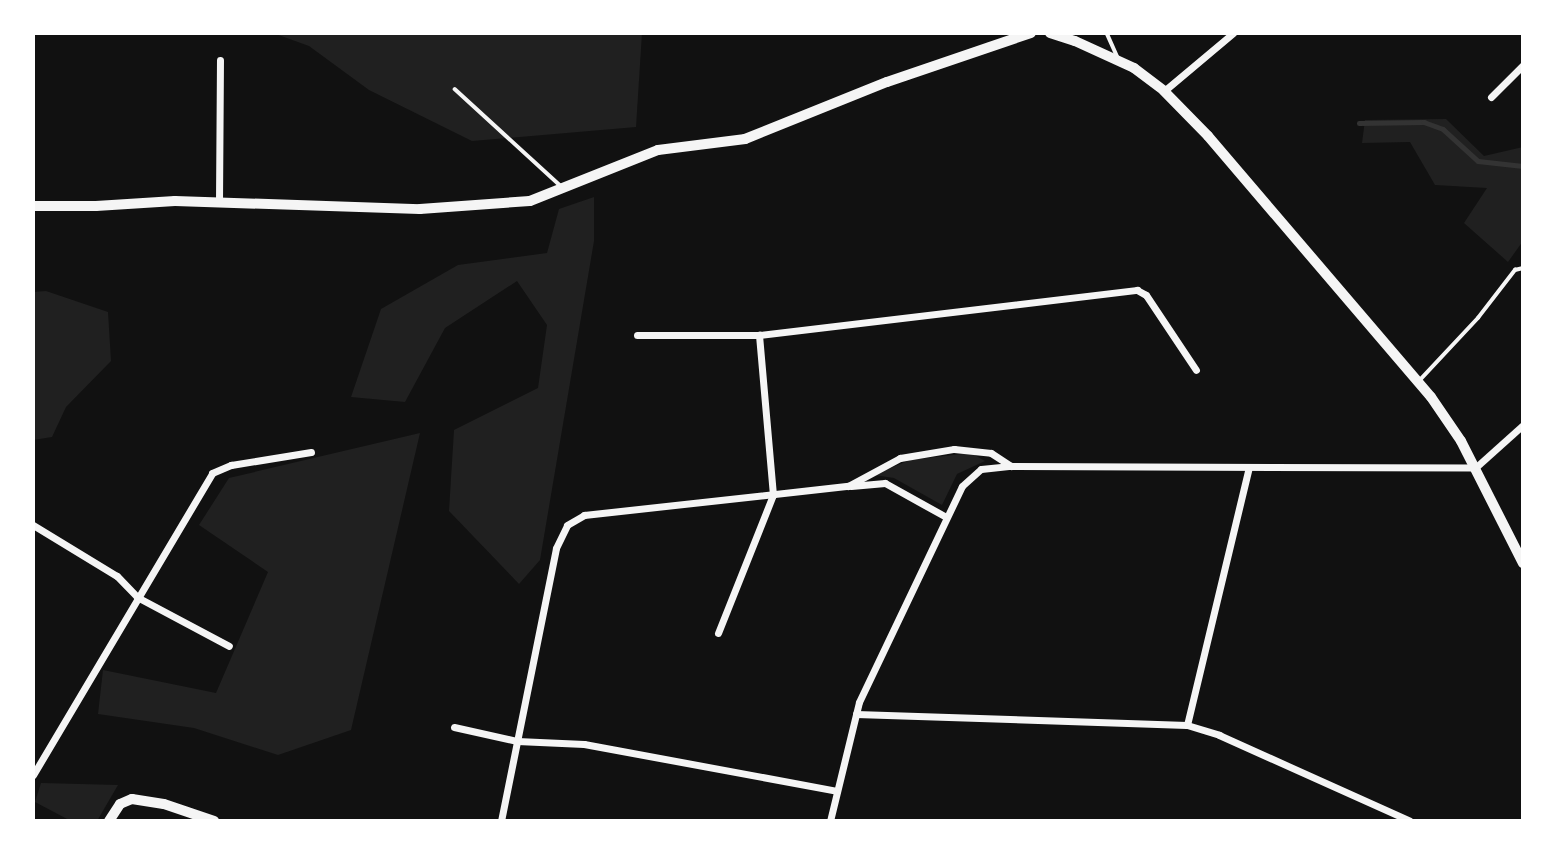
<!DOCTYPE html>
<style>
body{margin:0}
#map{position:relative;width:1556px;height:854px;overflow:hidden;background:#111;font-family:"Open Sans",sans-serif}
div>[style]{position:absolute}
.green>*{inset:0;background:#202020}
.stream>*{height:4.5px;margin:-2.25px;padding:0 2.25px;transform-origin:2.25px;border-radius:2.25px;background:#333}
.service>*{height:3.5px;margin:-1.75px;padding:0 1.75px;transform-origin:1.75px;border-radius:1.75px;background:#f5f5f5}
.minor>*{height:7px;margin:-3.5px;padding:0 3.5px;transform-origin:3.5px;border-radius:3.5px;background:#f5f5f5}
.tertiary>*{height:10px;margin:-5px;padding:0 5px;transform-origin:5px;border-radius:5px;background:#f5f5f5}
span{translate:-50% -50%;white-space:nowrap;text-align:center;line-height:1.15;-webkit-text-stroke:7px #fff;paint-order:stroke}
.frame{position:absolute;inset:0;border:35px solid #fff;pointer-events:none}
</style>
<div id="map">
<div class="green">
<i style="clip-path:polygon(273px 33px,642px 33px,636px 127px,472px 141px,369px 90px,309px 46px)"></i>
<i style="clip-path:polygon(1446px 119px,1484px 156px,1523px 147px,1523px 241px,1508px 262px,1464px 223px,1487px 188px,1435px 185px,1410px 142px,1362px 143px,1365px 120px)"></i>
<i style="clip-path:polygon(594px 197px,594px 241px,540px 560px,519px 584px,449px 511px,454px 430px,538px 388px,547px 325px,517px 281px,445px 328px,405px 402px,351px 397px,381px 309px,458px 265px,547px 253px,559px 209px)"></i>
<i style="clip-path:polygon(46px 291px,108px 312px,111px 361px,66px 407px,52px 437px,33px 440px,33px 292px)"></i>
<i style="clip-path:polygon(420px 433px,351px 730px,278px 755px,194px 728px,98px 714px,103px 670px,216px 693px,268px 572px,199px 525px,229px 478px)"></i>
<i style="clip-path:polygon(971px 453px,985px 461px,957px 474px,942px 505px,894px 478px,874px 475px,910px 460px)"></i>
<i style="clip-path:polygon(41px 783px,42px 783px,118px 785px,97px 821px,71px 821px,35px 802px)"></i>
</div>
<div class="stream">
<i style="left:1359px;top:123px;width:65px;rotate:-0.9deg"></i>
<i style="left:1424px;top:122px;width:20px;rotate:20deg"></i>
<i style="left:1443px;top:129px;width:47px;rotate:42.4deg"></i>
<i style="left:1478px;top:161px;width:45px;rotate:6.3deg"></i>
</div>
<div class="service">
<i style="left:1107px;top:33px;width:27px;rotate:66deg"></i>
<i style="left:455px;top:89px;width:144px;rotate:42.5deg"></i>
<i style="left:1420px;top:380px;width:85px;rotate:-46.9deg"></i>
<i style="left:1478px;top:318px;width:61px;rotate:-52.4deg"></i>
<i style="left:1515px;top:270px;width:8px;rotate:-14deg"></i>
</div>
<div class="minor">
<i style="left:1164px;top:91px;width:90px;rotate:-40deg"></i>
<i style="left:1491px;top:97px;width:45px;rotate:-45deg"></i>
<i style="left:219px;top:202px;width:142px;rotate:-89.6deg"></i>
<i style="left:637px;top:335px;width:122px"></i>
<i style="left:759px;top:335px;width:381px;rotate:-6.8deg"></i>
<i style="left:1137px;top:290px;width:10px;rotate:29deg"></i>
<i style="left:1146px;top:295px;width:90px;rotate:56.3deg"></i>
<i style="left:851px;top:486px;width:34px;rotate:-5deg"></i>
<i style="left:885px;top:483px;width:70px;rotate:29.1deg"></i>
<i style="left:33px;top:525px;width:98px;rotate:31.3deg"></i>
<i style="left:117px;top:576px;width:29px;rotate:46deg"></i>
<i style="left:137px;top:597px;width:104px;rotate:28deg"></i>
<i style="left:718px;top:633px;width:149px;rotate:-68.3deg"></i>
<i style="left:773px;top:495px;width:161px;rotate:-95deg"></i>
<i style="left:856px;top:714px;width:331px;rotate:1.9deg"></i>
<i style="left:1187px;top:725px;width:34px;rotate:17deg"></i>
<i style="left:1219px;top:735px;width:209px;rotate:24.2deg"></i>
<i style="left:1187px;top:725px;width:265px;rotate:-76.5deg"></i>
<i style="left:454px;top:727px;width:65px;rotate:12.5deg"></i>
<i style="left:517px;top:741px;width:67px;rotate:2.6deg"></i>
<i style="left:584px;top:744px;width:257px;rotate:10.5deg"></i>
<i style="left:33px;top:775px;width:351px;rotate:-59.3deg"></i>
<i style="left:212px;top:473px;width:21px;rotate:-23deg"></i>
<i style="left:231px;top:465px;width:81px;rotate:-9.2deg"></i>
<i style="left:501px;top:821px;width:278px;rotate:-78.6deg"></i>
<i style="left:556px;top:548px;width:25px;rotate:-64deg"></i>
<i style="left:567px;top:525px;width:20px;rotate:-30deg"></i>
<i style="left:584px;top:515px;width:266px;rotate:-6.3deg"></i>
<i style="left:848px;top:486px;width:59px;rotate:-28.3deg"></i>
<i style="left:900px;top:458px;width:55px;rotate:-9.5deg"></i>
<i style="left:954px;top:449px;width:37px;rotate:6deg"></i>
<i style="left:991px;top:453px;width:24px;rotate:33deg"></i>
<i style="left:1011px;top:466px;width:464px;rotate:0.2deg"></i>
<i style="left:1475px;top:468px;width:64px;rotate:-41.9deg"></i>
<i style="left:830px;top:821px;width:122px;rotate:-76.3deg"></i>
<i style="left:859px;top:702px;width:239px;rotate:-64.5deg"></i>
<i style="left:962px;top:486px;width:25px;rotate:-42deg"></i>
<i style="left:981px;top:469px;width:30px;rotate:-6deg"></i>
</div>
<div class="tertiary">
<i style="left:1050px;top:33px;width:26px;rotate:18deg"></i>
<i style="left:1075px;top:41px;width:65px;rotate:24.6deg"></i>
<i style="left:1134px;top:68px;width:38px;rotate:37deg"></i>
<i style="left:1164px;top:91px;width:63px;rotate:45.6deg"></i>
<i style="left:1208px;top:136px;width:343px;rotate:49.5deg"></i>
<i style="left:1431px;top:397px;width:53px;rotate:55.7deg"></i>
<i style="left:1461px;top:441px;width:137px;rotate:63.1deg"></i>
<i style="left:33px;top:206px;width:63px"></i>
<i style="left:96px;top:206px;width:79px;rotate:-3.6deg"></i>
<i style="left:175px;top:201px;width:245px;rotate:1.9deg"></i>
<i style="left:420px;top:209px;width:110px;rotate:-4.2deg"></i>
<i style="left:530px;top:201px;width:138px;rotate:-21.7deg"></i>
<i style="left:658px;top:150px;width:88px;rotate:-7.2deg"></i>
<i style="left:745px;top:139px;width:153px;rotate:-21.9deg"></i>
<i style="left:887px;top:82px;width:152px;rotate:-18.8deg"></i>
<i style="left:109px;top:821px;width:20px;rotate:-57deg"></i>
<i style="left:120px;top:804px;width:13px;rotate:-23deg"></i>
<i style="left:132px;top:799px;width:32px;rotate:9deg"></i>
<i style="left:164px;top:804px;width:53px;rotate:18.8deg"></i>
</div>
<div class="frame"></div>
</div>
